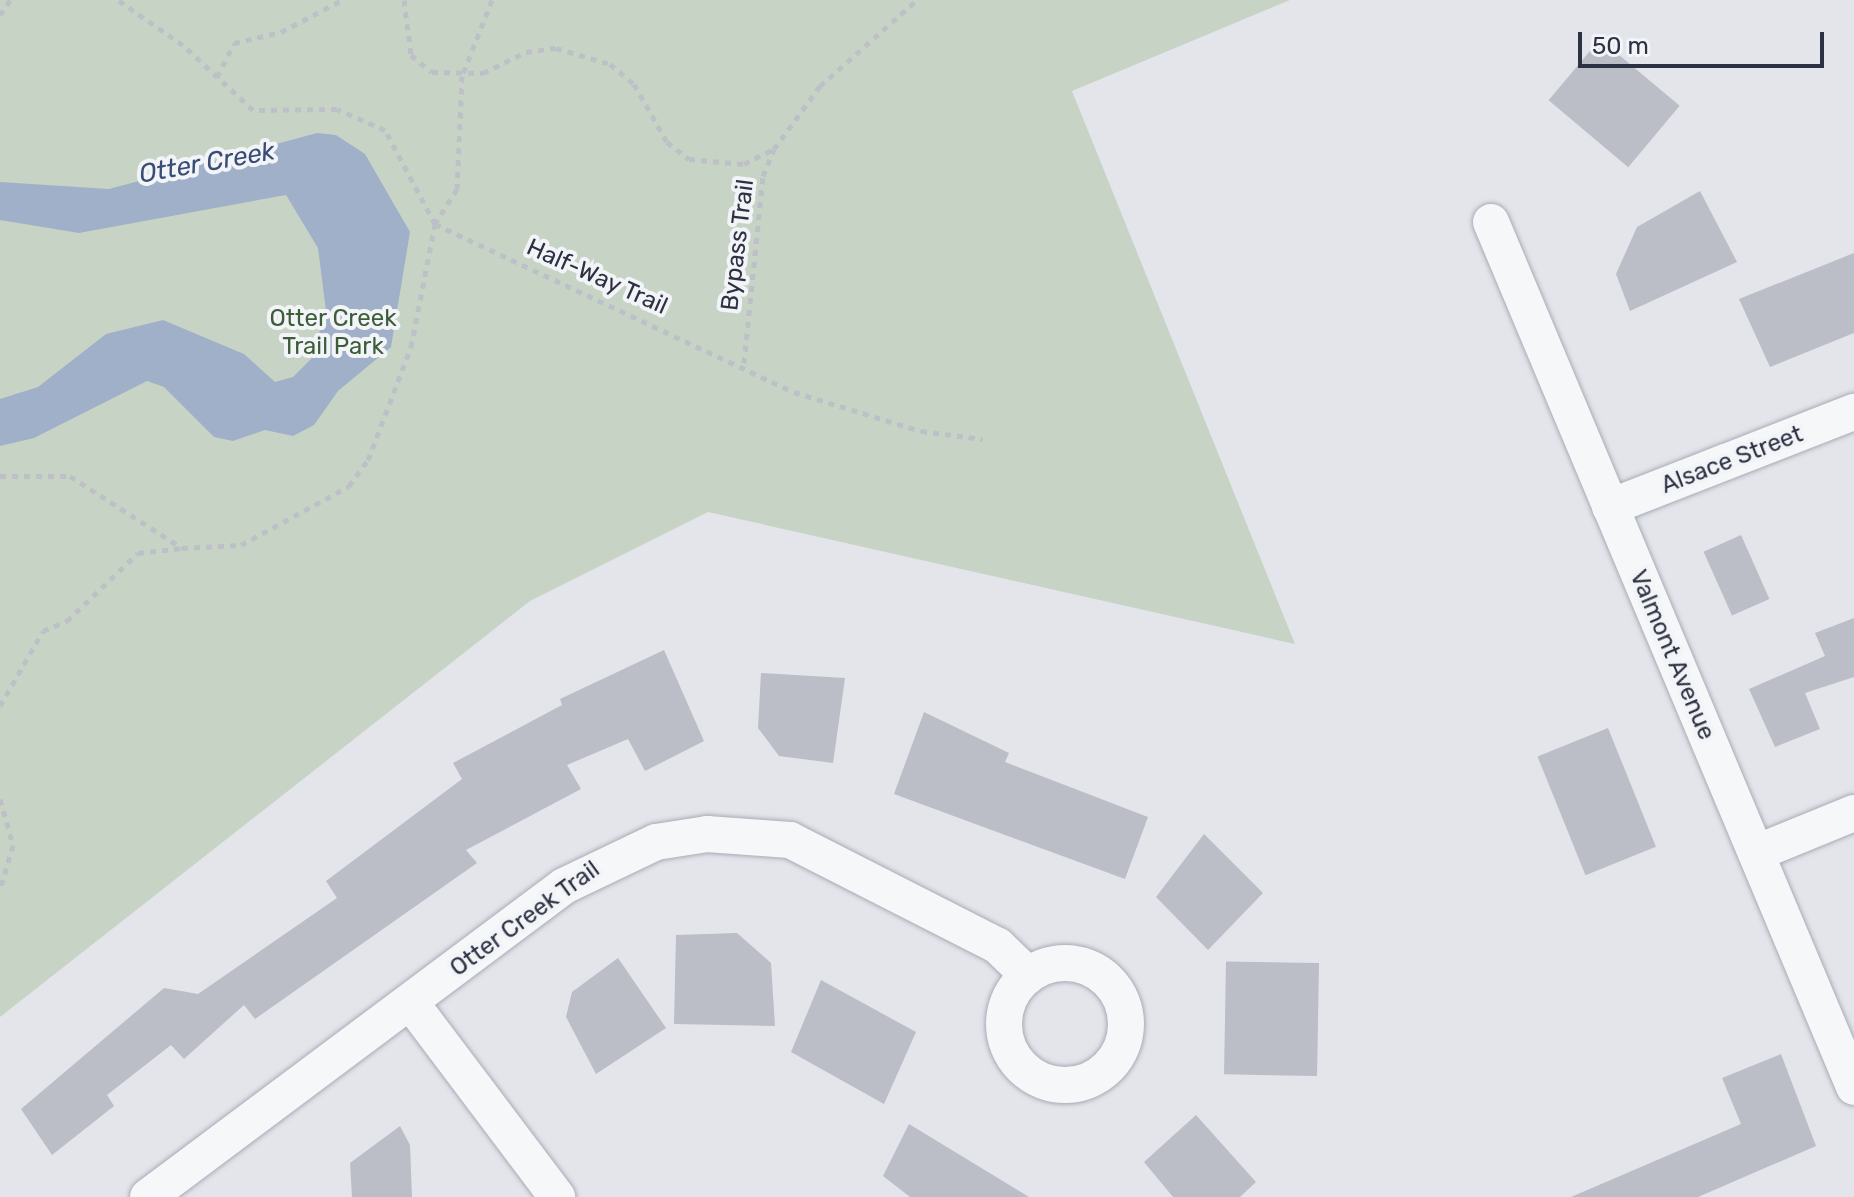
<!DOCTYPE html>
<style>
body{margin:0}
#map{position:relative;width:1854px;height:1197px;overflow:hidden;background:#e3e5eb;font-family:Rubik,sans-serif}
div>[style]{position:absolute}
.green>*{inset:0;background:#c7d4c5}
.water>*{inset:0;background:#a0b0c8}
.building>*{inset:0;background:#bbbec7;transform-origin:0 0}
.path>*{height:5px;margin-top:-2.5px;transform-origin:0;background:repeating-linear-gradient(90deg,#bdc0c6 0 6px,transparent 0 12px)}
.roads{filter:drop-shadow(0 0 2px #a8acb5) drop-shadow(0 0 2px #a8acb5)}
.minor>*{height:36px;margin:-18px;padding:0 18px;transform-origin:18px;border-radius:18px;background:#f6f7f9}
.minor>.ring{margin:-18px;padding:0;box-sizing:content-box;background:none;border:36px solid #f6f7f9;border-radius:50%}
span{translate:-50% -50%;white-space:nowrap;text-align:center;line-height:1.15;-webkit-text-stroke:8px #f3f4f8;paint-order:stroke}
.street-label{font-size:24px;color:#2c3242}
.park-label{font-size:24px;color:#3d5d3a}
.water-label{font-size:26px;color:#384d74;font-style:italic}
.scale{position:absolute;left:1578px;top:32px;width:246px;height:36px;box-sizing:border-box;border:4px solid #2c3242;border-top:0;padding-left:10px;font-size:24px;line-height:28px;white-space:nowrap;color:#2c3242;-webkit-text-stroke:6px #f3f4f8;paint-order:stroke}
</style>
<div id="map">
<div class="green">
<i style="clip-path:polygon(0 0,1290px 0,1072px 91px,1295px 644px,708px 512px,530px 601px,0 1017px)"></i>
</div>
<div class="water">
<i style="clip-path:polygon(317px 133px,336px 135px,365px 154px,410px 232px,391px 347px,338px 391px,314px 425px,293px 436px,265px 430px,233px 441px,214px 437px,164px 387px,147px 381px,34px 438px,0 446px,0 399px,38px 387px,106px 334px,163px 320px,244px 354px,275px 382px,293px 377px,311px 359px,326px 311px,318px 248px,286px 195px,79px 233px,0 220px,0 182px,109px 189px)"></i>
</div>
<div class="building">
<i style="left:1600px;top:39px;width:104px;height:80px;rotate:40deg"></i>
<i style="clip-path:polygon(1700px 191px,1737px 262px,1630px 311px,1616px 274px,1637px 227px)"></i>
<i style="clip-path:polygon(1854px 253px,1854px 333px,1770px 367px,1739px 299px)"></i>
<i style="left:1741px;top:535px;width:70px;height:41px;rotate:66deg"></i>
<i style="clip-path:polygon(1854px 618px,1854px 677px,1805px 693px,1820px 729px,1775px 747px,1749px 689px,1825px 656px,1815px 633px)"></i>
<i style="clip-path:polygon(664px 650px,704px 741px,645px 771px,628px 739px,567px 765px,581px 789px,466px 850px,477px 863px,255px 1019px,244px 1005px,184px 1059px,171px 1045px,107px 1095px,114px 1106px,52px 1155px,21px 1109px,164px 988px,198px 994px,337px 898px,326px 881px,462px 779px,453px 763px,562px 705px,560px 699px)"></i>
<i style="clip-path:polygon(761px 673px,845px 678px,833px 763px,779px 756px,758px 728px)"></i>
<i style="clip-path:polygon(924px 712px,1009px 753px,1005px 762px,1148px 817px,1125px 879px,894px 794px)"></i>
<i style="left:1608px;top:728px;width:128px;height:76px;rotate:68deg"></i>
<i style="clip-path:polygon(1204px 834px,1263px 893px,1208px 950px,1156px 897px)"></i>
<i style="clip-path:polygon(737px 933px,771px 963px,775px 1026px,674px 1024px,676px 935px)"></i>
<i style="clip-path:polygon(618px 958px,666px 1028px,596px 1074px,566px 1017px,572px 992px)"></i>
<i style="left:1319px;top:963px;width:113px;height:93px;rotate:91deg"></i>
<i style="clip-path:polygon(821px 980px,916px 1032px,884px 1104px,791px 1052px)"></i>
<i style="clip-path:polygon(1781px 1054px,1816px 1146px,1698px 1197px,1571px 1197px,1741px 1124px,1722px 1078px)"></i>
<i style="clip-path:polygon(1196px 1115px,1256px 1182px,1240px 1197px,1173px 1197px,1144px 1162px)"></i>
<i style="clip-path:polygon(909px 1124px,1029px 1197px,910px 1197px,883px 1176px)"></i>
<i style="clip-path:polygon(400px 1126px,410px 1145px,412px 1197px,352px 1197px,350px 1163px)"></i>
</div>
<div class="path">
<i style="left:404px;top:0;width:55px;rotate:82.7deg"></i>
<i style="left:411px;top:55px;width:27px;rotate:39deg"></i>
<i style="left:432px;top:72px;width:51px;rotate:1.1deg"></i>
<i style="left:483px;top:73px;width:48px;rotate:-26deg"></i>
<i style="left:526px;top:52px;width:30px;rotate:-8deg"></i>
<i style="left:556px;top:48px;width:56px;rotate:16.5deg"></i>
<i style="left:610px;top:64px;width:31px;rotate:40deg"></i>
<i style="left:634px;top:84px;width:67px;rotate:60.4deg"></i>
<i style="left:667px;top:142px;width:28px;rotate:38deg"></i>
<i style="left:689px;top:159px;width:55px;rotate:5.2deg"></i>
<i style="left:744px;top:164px;width:34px;rotate:-27deg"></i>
<i style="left:492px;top:0;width:82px;rotate:111.5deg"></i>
<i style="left:462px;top:76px;width:113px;rotate:92.5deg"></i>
<i style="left:457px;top:189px;width:41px;rotate:122.2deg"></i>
<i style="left:435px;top:224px;width:396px;rotate:25.1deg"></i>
<i style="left:794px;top:392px;width:133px;rotate:17.1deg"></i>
<i style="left:921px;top:431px;width:62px;rotate:7.5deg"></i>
<i style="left:0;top:15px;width:18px;rotate:-56deg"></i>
<i style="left:217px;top:77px;width:38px;rotate:-63deg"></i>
<i style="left:234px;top:43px;width:48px;rotate:-13.2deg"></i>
<i style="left:281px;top:32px;width:69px;rotate:-27.7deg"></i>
<i style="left:744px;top:363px;width:188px;rotate:-84.2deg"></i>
<i style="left:763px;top:176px;width:29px;rotate:-68deg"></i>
<i style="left:774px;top:149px;width:78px;rotate:-53.9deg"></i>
<i style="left:820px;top:86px;width:130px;rotate:-41.6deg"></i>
<i style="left:0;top:476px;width:70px"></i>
<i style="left:70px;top:476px;width:133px;rotate:32.7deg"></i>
<i style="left:182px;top:548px;width:59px;rotate:-2.9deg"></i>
<i style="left:241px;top:545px;width:123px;rotate:-28.6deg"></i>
<i style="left:349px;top:486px;width:32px;rotate:-54deg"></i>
<i style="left:368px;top:460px;width:121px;rotate:-69.2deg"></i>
<i style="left:411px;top:347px;width:125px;rotate:-79deg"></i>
<i style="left:435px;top:224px;width:106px;rotate:-118deg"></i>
<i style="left:385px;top:130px;width:52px;rotate:-156.4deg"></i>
<i style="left:337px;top:109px;width:84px;rotate:179.3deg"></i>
<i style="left:253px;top:110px;width:96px;rotate:-137.1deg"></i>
<i style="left:183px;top:45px;width:79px;rotate:-145.3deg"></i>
<i style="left:0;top:706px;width:86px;rotate:-60.2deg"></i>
<i style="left:43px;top:631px;width:26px;rotate:-23deg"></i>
<i style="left:67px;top:621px;width:98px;rotate:-43.8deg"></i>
<i style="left:138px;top:553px;width:44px;rotate:-6.5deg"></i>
<i style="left:0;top:799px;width:48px;rotate:74.2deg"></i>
<i style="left:13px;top:845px;width:47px;rotate:106.1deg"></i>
</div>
<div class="roads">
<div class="minor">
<i style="left:1491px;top:222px;width:938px;rotate:67.23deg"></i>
<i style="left:1610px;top:507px;width:262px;rotate:-21.3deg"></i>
<i style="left:1756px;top:853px;width:106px;rotate:-22.2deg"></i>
<i class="ring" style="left:1004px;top:963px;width:86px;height:86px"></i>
<i style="left:411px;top:1003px;width:243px;rotate:53deg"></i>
<i style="left:148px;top:1197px;width:519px;rotate:-36.78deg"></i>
<i style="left:564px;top:886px;width:102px;rotate:-25.6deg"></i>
<i style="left:656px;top:842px;width:52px;rotate:-8.9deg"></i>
<i style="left:707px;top:834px;width:83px;rotate:4.1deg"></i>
<i style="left:790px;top:840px;width:233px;rotate:27deg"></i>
<i style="left:998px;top:946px;width:42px;rotate:44deg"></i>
</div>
</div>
<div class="street-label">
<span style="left:738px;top:245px;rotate:-83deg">Bypass Trail</span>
<span style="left:597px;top:277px;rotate:24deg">Half-Way Trail</span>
<span style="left:1732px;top:460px;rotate:-21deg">Alsace Street</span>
<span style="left:1672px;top:655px;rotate:67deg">Valmont Avenue</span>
<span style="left:525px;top:919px;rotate:-36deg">Otter Creek Trail</span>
</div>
<div class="park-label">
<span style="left:333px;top:333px">Otter Creek<br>Trail Park</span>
</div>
<div class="water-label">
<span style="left:207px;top:163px;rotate:-10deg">Otter Creek</span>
</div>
<div class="scale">50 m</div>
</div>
